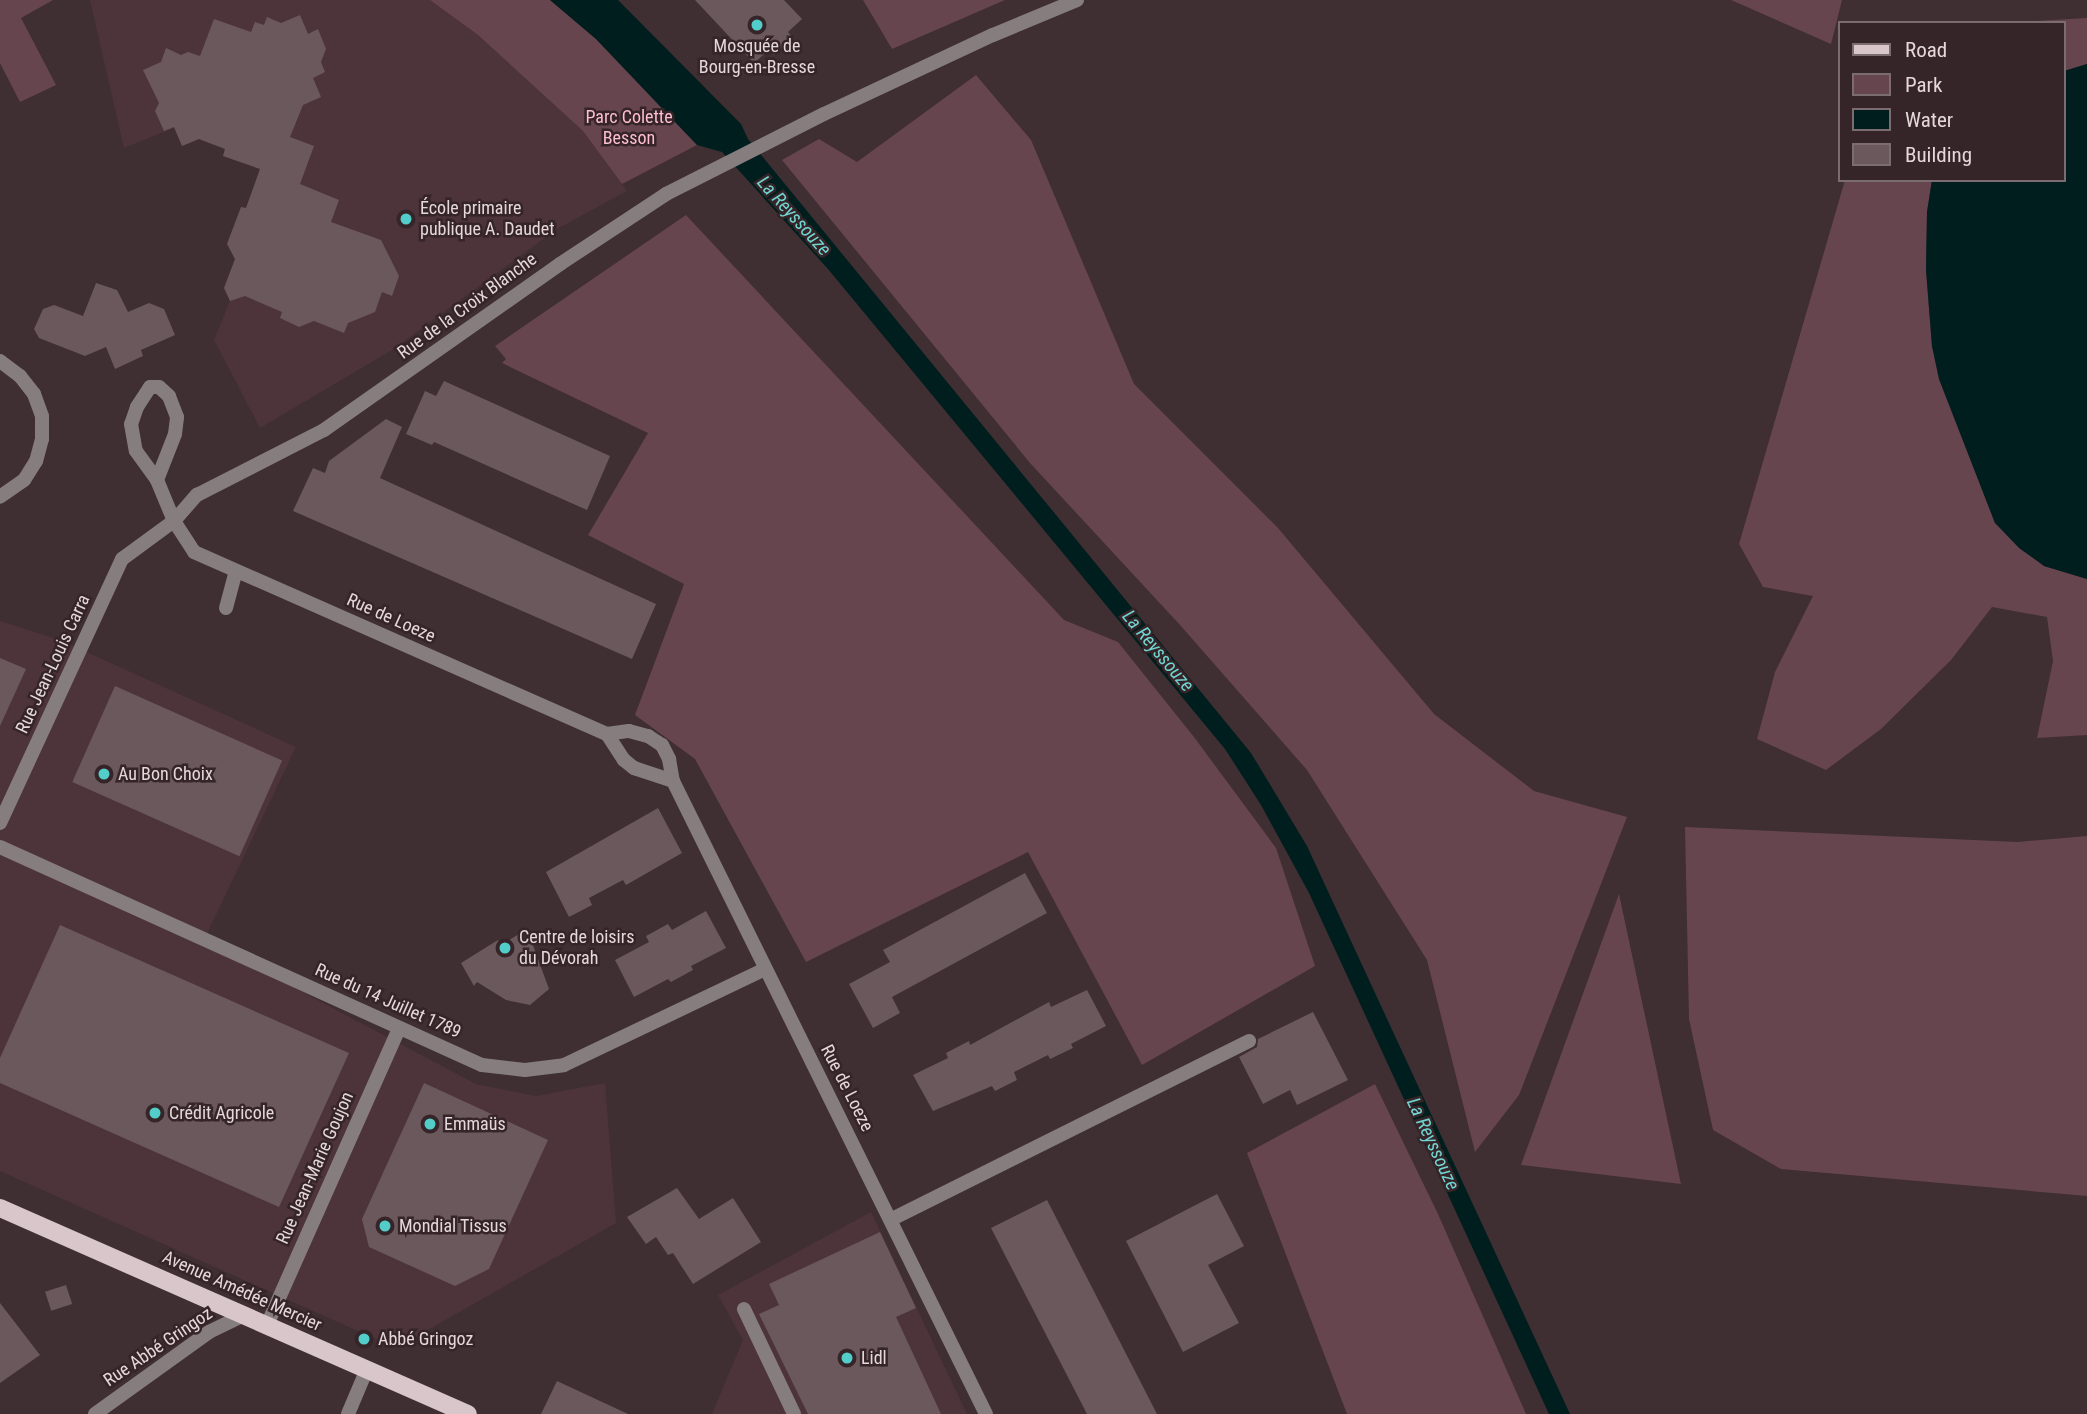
<!DOCTYPE html>
<meta charset="utf-8">
<style>
body{margin:0}
#map{position:relative;width:2087px;height:1414px;overflow:hidden;background:#3f2e32;font-family:"Roboto Condensed",sans-serif}
div>[style]{position:absolute}
.built>*{inset:0;background:#4d343b}
.green>*{inset:0;background:#66454e}
.water>*{inset:0;background:#001e1d}
.building>*{inset:0;background:#6b585d;transform-origin:0 0}
.lane>*{height:14px;margin:-7px;padding:0 7px;transform-origin:7px;border-radius:7px;background:#867d7f}
.street>*{height:14px;margin:-7px;padding:0 7px;transform-origin:7px;border-radius:7px;background:#867d7f}
.primary>*{height:18px;margin:-9px;padding:0 9px;transform-origin:9px;border-radius:9px;background:#d9c6ca}
.dots>*{width:19px;height:19px;translate:-50% -50%;box-sizing:border-box;border:4px solid #352428;border-radius:50%}
span{translate:-50% -50%;white-space:nowrap;text-align:center;line-height:1.15;-webkit-text-stroke:5px #352428;paint-order:stroke}
.poi-label{font-size:18px;color:#e4d8db}
.left{translate:0 -50%;text-align:left}
.park-label{font-size:18px;color:#febfcf}
.street-label{font-size:18px;color:#e4d8db}
.water-label{font-size:19px;color:#71d6d2;font-style:italic}
.legend{position:absolute;left:1838px;top:21px;width:228px;height:161px;box-sizing:border-box;background:#352428;border:2px solid #7b6c70;margin:0;padding:9px 12px;list-style:none;font-size:21px;color:#e4d8db}
.legend li{display:flex;align-items:center;gap:14px;height:35px}
.legend b{width:35px;border:2px solid #7b6c70}
</style>
<div id="map">
<div class="built">
<i style="clip-path:polygon(90px 0,430px 0,478px 35px,583px 131px,627px 191px,557px 229px,392px 350px,260px 428px,214px 340px,230px 301px,224px 288px,235px 259px,227px 244px,241px 207px,246px 208px,274px 131px,251px 166px,223px 156px,226px 145px,214px 142px,213px 145px,199px 139px,182px 146px,174px 128px,124px 148px)"></i>
<i style="clip-path:polygon(0 621px,60px 640px,296px 747px,204px 940px,476px 1084px,536px 1096px,605px 1083px,616px 1223px,396px 1348px,0 1171px)"></i>
<i style="clip-path:polygon(871px 1212px,967px 1414px,712px 1414px,743px 1340px,718px 1295px)"></i>
</div>
<div class="green">
<i style="clip-path:polygon(0 0,53px 0,21px 18px,56px 85px,20px 102px,0 63px)"></i>
<i style="clip-path:polygon(430px 0,550px 0,596px 39px,697px 145px,622px 184px,583px 131px,478px 35px)"></i>
<i style="clip-path:polygon(863px 0,1005px 0,892px 49px)"></i>
<i style="clip-path:polygon(1731px 0,1842px 0,1831px 44px)"></i>
<i style="clip-path:polygon(2087px 18px,2087px 64px,2064px 71px,2064px 23px,2002px 23px)"></i>
<i style="clip-path:polygon(976px 75px,1031px 140px,1134px 384px,1278px 528px,1434px 714px,1534px 791px,1627px 817px,1519px 1095px,1475px 1152px,1427px 960px,1307px 770px,1180px 625px,1030px 463px,782px 160px,819px 139px,857px 162px)"></i>
<i style="clip-path:polygon(1845px 180px,1932px 180px,1927px 212px,1926px 270px,1932px 346px,1939px 379px,1995px 523px,2044px 566px,2087px 579px,2087px 735px,2037px 738px,2053px 661px,2047px 617px,1992px 607px,1951px 660px,1881px 729px,1826px 770px,1757px 739px,1775px 672px,1813px 596px,1763px 587px,1739px 544px)"></i>
<i style="clip-path:polygon(686px 215px,1064px 620px,1118px 642px,1194px 737px,1276px 848px,1315px 966px,1142px 1065px,1028px 852px,806px 962px,695px 759px,635px 715px,684px 584px,588px 535px,648px 433px,502px 363px,506px 359px,495px 346px)"></i>
<i style="clip-path:polygon(1685px 827px,2018px 842px,2087px 836px,2087px 1196px,1781px 1169px,1713px 1130px,1689px 1019px)"></i>
<i style="clip-path:polygon(1619px 894px,1681px 1184px,1521px 1165px)"></i>
<i style="clip-path:polygon(1375px 1084px,1438px 1214px,1526px 1414px,1347px 1414px,1247px 1153px)"></i>
</div>
<div class="water">
<i style="clip-path:polygon(550px 0,618px 0,741px 124px,748px 139px,1251px 753px,1307px 846px,1570px 1414px,1549px 1414px,1309px 893px,1261px 805px,1225px 749px,828px 269px,722px 152px,697px 145px,596px 39px)"></i>
<i style="clip-path:polygon(2087px 64px,2087px 579px,2044px 566px,2019px 548px,1995px 523px,1939px 379px,1932px 346px,1926px 270px,1927px 212px,1932px 180px,2064px 180px,2064px 71px)"></i>
</div>
<div class="building">
<i style="clip-path:polygon(695px 0,784px 0,802px 19px,788px 32px,793px 38px,774px 55px,769px 50px,754px 63px)"></i>
<i style="clip-path:polygon(300px 15px,308px 34px,318px 29px,326px 49px,321px 62px,325px 72px,313px 78px,321px 97px,303px 105px,290px 137px,314px 146px,300px 184px,339px 200px,331px 222px,381px 240px,399px 276px,392px 296px,382px 292px,375px 312px,348px 323px,344px 333px,314px 321px,299px 327px,280px 318px,282px 312px,245px 296px,230px 301px,224px 288px,235px 259px,227px 244px,241px 207px,246px 208px,260px 169px,223px 156px,225px 149px,199px 139px,182px 146px,174px 127px,164px 131px,155px 111px,159px 103px,143px 70px,161px 62px,166px 48px,181px 55px,188px 52px,200px 56px,214px 19px,251px 32px,255px 22px,264px 25px,267px 17px,281px 23px)"></i>
<i style="clip-path:polygon(96px 283px,117px 290px,128px 312px,149px 303px,164px 309px,175px 335px,141px 350px,143px 356px,115px 369px,106px 347px,85px 356px,39px 338px,34px 329px,43px 309px,54px 305px,83px 316px)"></i>
<i style="clip-path:polygon(444px 381px,610px 456px,587px 510px,434px 442px,432px 445px,406px 434px,425px 391px,436px 396px)"></i>
<i style="clip-path:polygon(386px 419px,402px 427px,380px 478px,656px 604px,632px 659px,293px 511px,313px 468px,325px 473px,329px 461px)"></i>
<i style="clip-path:polygon(0 658px,26px 669px,0 726px)"></i>
<i style="left:115px;top:686px;width:183px;height:105px;rotate:24deg"></i>
<i style="clip-path:polygon(658px 808px,682px 853px,626px 885px,623px 880px,589px 898px,592px 905px,569px 917px,546px 872px)"></i>
<i style="clip-path:polygon(1025px 873px,1047px 913px,892px 997px,900px 1013px,873px 1028px,849px 984px,890px 962px,883px 950px)"></i>
<i style="clip-path:polygon(706px 911px,726px 948px,691px 966px,693px 970px,671px 982px,668px 979px,634px 997px,615px 960px,649px 942px,646px 936px,668px 924px,672px 930px)"></i>
<i style="clip-path:polygon(60px 925px,349px 1053px,279px 1207px,0 1083px,0 1058px)"></i>
<i style="clip-path:polygon(527px 929px,549px 989px,530px 1005px,506px 1000px,477px 982px,474px 986px,461px 963px,498px 940px,501px 945px)"></i>
<i style="clip-path:polygon(1087px 990px,1106px 1026px,1071px 1044px,1073px 1048px,1050px 1059px,1048px 1055px,1014px 1072px,1017px 1080px,995px 1091px,992px 1086px,933px 1111px,913px 1075px,948px 1058px,946px 1053px,969px 1041px,970px 1045px,1049px 1002px,1051px 1007px)"></i>
<i style="clip-path:polygon(1313px 1012px,1348px 1080px,1297px 1105px,1290px 1090px,1263px 1104px,1239px 1057px,1257px 1047px,1258px 1039px)"></i>
<i style="clip-path:polygon(424px 1083px,548px 1140px,489px 1269px,455px 1286px,369px 1247px,362px 1219px)"></i>
<i style="clip-path:polygon(677px 1188px,699px 1219px,733px 1198px,761px 1242px,693px 1284px,673px 1253px,668px 1255px,656px 1237px,646px 1244px,627px 1217px)"></i>
<i style="clip-path:polygon(1217px 1194px,1244px 1246px,1208px 1265px,1239px 1323px,1183px 1352px,1126px 1241px)"></i>
<i style="clip-path:polygon(1047px 1200px,1157px 1414px,1087px 1414px,991px 1228px)"></i>
<i style="clip-path:polygon(880px 1232px,916px 1308px,896px 1317px,941px 1414px,808px 1414px,759px 1314px,779px 1305px,769px 1284px)"></i>
<i style="left:66px;top:1285px;width:20px;height:22px;rotate:72deg"></i>
<i style="clip-path:polygon(0 1303px,40px 1355px,0 1383px)"></i>
<i style="clip-path:polygon(557px 1381px,628px 1414px,541px 1414px)"></i>
</div>
<div class="lane">
<i style="left:157px;top:480px;width:49px;rotate:-68.6deg"></i>
<i style="left:175px;top:434px;width:17px;rotate:-83deg"></i>
<i style="left:177px;top:417px;width:22px;rotate:-111deg"></i>
<i style="left:169px;top:396px;width:13px;rotate:-138deg"></i>
<i style="left:159px;top:387px;width:9px;rotate:180deg"></i>
<i style="left:150px;top:387px;width:24px;rotate:123deg"></i>
<i style="left:137px;top:407px;width:18px;rotate:109deg"></i>
<i style="left:131px;top:424px;width:27px;rotate:80deg"></i>
<i style="left:136px;top:451px;width:36px;rotate:54deg"></i>
<i style="left:157px;top:480px;width:44px;rotate:67.5deg"></i>
<i style="left:226px;top:608px;width:38px;rotate:-75deg"></i>
<i style="left:892px;top:1219px;width:399px;rotate:-26.5deg"></i>
<i style="left:744px;top:1309px;width:116px;rotate:64.5deg"></i>
<i style="left:348px;top:1414px;width:49px;rotate:-67.1deg"></i>
</div>
<div class="street">
<i style="left:0;top:361px;width:25px;rotate:37deg"></i>
<i style="left:20px;top:376px;width:23px;rotate:52deg"></i>
<i style="left:34px;top:394px;width:23px;rotate:70deg"></i>
<i style="left:42px;top:416px;width:23px;rotate:90deg"></i>
<i style="left:42px;top:439px;width:23px;rotate:105deg"></i>
<i style="left:36px;top:461px;width:22px;rotate:122deg"></i>
<i style="left:24px;top:480px;width:29px;rotate:145deg"></i>
<i style="left:174px;top:521px;width:37px;rotate:57deg"></i>
<i style="left:194px;top:552px;width:451px;rotate:23.8deg"></i>
<i style="left:607px;top:734px;width:22px;rotate:-8deg"></i>
<i style="left:629px;top:731px;width:20px;rotate:15deg"></i>
<i style="left:648px;top:736px;width:17px;rotate:33deg"></i>
<i style="left:662px;top:745px;width:16px;rotate:63deg"></i>
<i style="left:669px;top:759px;width:22px;rotate:80deg"></i>
<i style="left:673px;top:781px;width:706px;rotate:63.69deg"></i>
<i style="left:607px;top:734px;width:31px;rotate:57deg"></i>
<i style="left:624px;top:760px;width:13px;rotate:39deg"></i>
<i style="left:634px;top:768px;width:41px;rotate:18.4deg"></i>
<i style="left:0;top:823px;width:291px;rotate:-65.2deg"></i>
<i style="left:122px;top:559px;width:64px;rotate:-36.2deg"></i>
<i style="left:174px;top:521px;width:35px;rotate:-49deg"></i>
<i style="left:197px;top:495px;width:143px;rotate:-27.1deg"></i>
<i style="left:324px;top:430px;width:289px;rotate:-35.1deg"></i>
<i style="left:560px;top:264px;width:127px;rotate:-33.4deg"></i>
<i style="left:666px;top:194px;width:177px;rotate:-26.9deg"></i>
<i style="left:824px;top:114px;width:187px;rotate:-25.1deg"></i>
<i style="left:993px;top:35px;width:91px;rotate:-22.6deg"></i>
<i style="left:0;top:847px;width:529px;rotate:24.34deg"></i>
<i style="left:482px;top:1065px;width:43px;rotate:6.6deg"></i>
<i style="left:525px;top:1070px;width:39px;rotate:-7deg"></i>
<i style="left:564px;top:1065px;width:223px;rotate:-25.5deg"></i>
<i style="left:267px;top:1325px;width:325px;rotate:-66deg"></i>
<i style="left:95px;top:1414px;width:140px;rotate:-35.7deg"></i>
<i style="left:209px;top:1332px;width:39px;rotate:-26deg"></i>
</div>
<div class="primary">
<i style="left:0;top:1208px;width:511px;rotate:23.76deg"></i>
</div>
<div class="dots">
<i style="left:757px;top:25px;background:#53cdc9"></i>
<i style="left:406px;top:219px;background:#53cdc9"></i>
<i style="left:104px;top:774px;background:#53cdc9"></i>
<i style="left:505px;top:948px;background:#53cdc9"></i>
<i style="left:155px;top:1113px;background:#53cdc9"></i>
<i style="left:430px;top:1124px;background:#53cdc9"></i>
<i style="left:385px;top:1226px;background:#53cdc9"></i>
<i style="left:364px;top:1339px;background:#53cdc9"></i>
<i style="left:847px;top:1358px;background:#53cdc9"></i>
</div>
<div class="poi-label">
<span style="left:757px;top:57px">Mosquée de<br>Bourg-en-Bresse</span>
<span class="left" style="left:420px;top:219px">École primaire<br>publique A. Daudet</span>
<span class="left" style="left:118px;top:774px">Au Bon Choix</span>
<span class="left" style="left:519px;top:948px">Centre de loisirs<br>du Dévorah</span>
<span class="left" style="left:169px;top:1113px">Crédit Agricole</span>
<span class="left" style="left:444px;top:1124px">Emmaüs</span>
<span class="left" style="left:399px;top:1226px">Mondial Tissus</span>
<span class="left" style="left:378px;top:1339px">Abbé Gringoz</span>
<span class="left" style="left:861px;top:1358px">Lidl</span>
</div>
<div class="park-label">
<span style="left:629px;top:128px">Parc Colette<br>Besson</span>
</div>
<div class="street-label">
<span style="left:467px;top:306px;rotate:-36deg">Rue de la Croix Blanche</span>
<span style="left:391px;top:618px;rotate:24deg">Rue de Loeze</span>
<span style="left:53px;top:664px;rotate:-65deg">Rue Jean-Louis Carra</span>
<span style="left:388px;top:1001px;rotate:24deg">Rue du 14 Juillet 1789</span>
<span style="left:847px;top:1088px;rotate:63deg">Rue de Loeze</span>
<span style="left:315px;top:1168px;rotate:-66deg">Rue Jean-Marie Goujon</span>
<span style="left:242px;top:1291px;rotate:24deg">Avenue Amédée Mercier</span>
<span style="left:158px;top:1347px;rotate:-34deg">Rue Abbé Gringoz</span>
</div>
<div class="water-label">
<span style="left:794px;top:216px;rotate:48deg">La Reyssouze</span>
<span style="left:1158px;top:651px;rotate:50deg">La Reyssouze</span>
<span style="left:1433px;top:1144px;rotate:65deg">La Reyssouze</span>
</div>
<ul class="legend">
<li><b style="height:9px;background:#d9c6ca"></b>Road</li>
<li><b style="height:19px;background:#66454e"></b>Park</li>
<li><b style="height:19px;background:#001e1d"></b>Water</li>
<li><b style="height:19px;background:#6b585d"></b>Building</li>
</ul>
</div>
